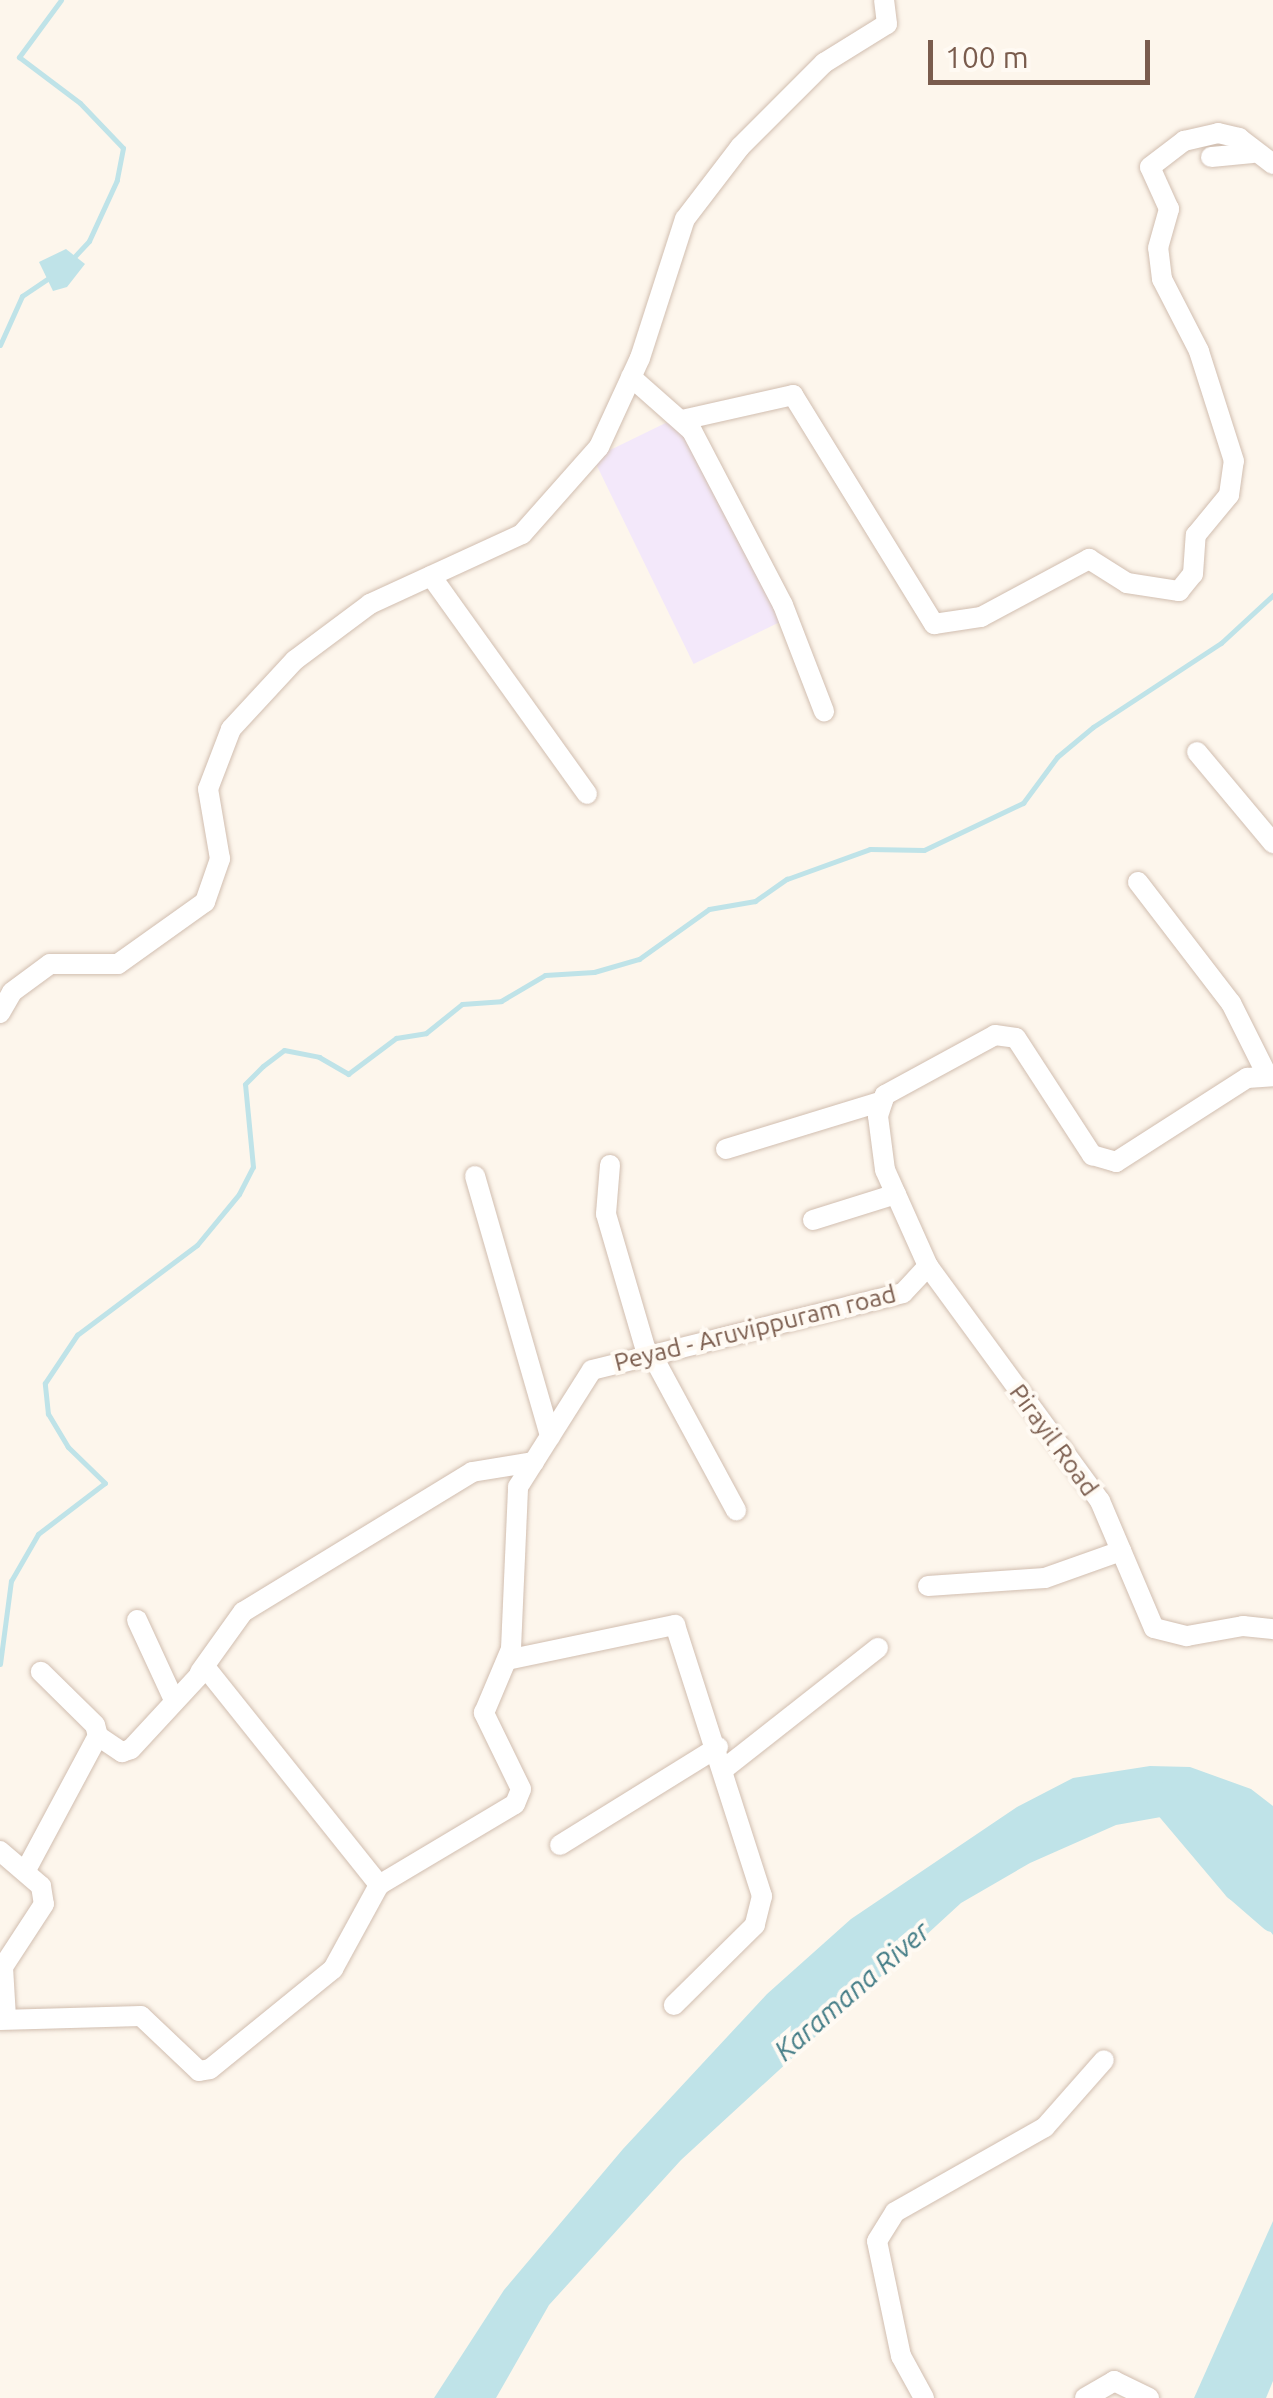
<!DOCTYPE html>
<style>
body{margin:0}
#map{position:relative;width:1273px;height:2398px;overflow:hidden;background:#fdf6ec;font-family:Ubuntu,sans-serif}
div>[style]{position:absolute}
.education>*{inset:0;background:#f3e8fa;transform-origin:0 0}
.water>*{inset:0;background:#bfe3e8}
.stream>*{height:5px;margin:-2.5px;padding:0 2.5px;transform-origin:2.5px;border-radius:2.5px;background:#bfe3e8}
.river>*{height:28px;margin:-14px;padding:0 14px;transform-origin:14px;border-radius:14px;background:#bfe3e8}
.roads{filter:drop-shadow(0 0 2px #d1beb0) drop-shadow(0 0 2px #d1beb0)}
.minor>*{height:20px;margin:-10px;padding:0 10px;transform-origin:10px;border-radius:10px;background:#fff}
span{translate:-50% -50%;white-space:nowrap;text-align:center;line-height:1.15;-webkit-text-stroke:8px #fffaf3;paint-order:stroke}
.street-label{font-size:25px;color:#7a5c4d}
.water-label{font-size:28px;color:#437c86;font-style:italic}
.scale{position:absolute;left:928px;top:40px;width:222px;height:45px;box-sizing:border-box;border:5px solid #7a5c4d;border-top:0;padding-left:12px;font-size:30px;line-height:35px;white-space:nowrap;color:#7a5c4d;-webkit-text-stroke:8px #fffaf3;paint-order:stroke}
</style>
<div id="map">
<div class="education">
<i style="left:684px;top:414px;width:229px;height:101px;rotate:64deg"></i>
</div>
<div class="water">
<i style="clip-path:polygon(66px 249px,85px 264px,67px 287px,53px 291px,39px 262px)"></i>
<i style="clip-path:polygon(1150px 1766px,1190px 1767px,1251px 1789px,1273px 1806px,1273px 1935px,1194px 1825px,1161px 1817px,1116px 1825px,1030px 1863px,961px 1903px,681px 2160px,549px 2305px,496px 2398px,434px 2398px,504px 2290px,623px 2149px,767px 1994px,851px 1919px,1017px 1807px,1073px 1778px)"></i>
<i style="clip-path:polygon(1273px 2221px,1273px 2381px,1266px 2398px,1194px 2398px)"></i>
</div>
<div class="stream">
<i style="left:61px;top:0;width:71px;rotate:126.4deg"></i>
<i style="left:19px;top:57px;width:76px;rotate:37deg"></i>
<i style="left:80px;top:103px;width:62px;rotate:46.3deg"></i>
<i style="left:123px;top:148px;width:33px;rotate:101deg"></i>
<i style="left:117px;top:180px;width:67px;rotate:114.7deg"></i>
<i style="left:89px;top:241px;width:23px;rotate:133deg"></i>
<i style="left:0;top:345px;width:54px;rotate:-65.8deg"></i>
<i style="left:22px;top:296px;width:32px;rotate:-34deg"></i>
<i style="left:0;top:1664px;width:84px;rotate:-82.5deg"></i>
<i style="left:11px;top:1581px;width:54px;rotate:-60.1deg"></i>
<i style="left:38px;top:1534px;width:84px;rotate:-37.3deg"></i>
<i style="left:105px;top:1483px;width:52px;rotate:-135.8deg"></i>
<i style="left:68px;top:1447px;width:39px;rotate:-121deg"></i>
<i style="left:48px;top:1414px;width:31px;rotate:-96deg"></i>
<i style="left:45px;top:1383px;width:58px;rotate:-56.3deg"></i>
<i style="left:77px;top:1335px;width:150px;rotate:-36.9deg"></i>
<i style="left:197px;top:1245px;width:66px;rotate:-50.5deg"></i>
<i style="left:239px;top:1194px;width:30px;rotate:-63deg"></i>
<i style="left:253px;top:1167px;width:83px;rotate:-95.5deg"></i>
<i style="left:245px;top:1084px;width:25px;rotate:-45deg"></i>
<i style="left:263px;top:1066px;width:26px;rotate:-37deg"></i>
<i style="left:284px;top:1050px;width:36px;rotate:11deg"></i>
<i style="left:319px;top:1057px;width:34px;rotate:30deg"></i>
<i style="left:348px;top:1074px;width:60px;rotate:-36.9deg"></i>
<i style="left:396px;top:1038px;width:30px;rotate:-9deg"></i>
<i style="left:426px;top:1033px;width:46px;rotate:-38.9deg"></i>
<i style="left:462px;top:1004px;width:39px;rotate:-4deg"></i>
<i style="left:501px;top:1001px;width:51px;rotate:-30.6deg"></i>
<i style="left:545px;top:975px;width:49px;rotate:-3.5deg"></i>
<i style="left:594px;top:972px;width:47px;rotate:-16.1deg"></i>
<i style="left:639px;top:959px;width:86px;rotate:-35.5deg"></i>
<i style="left:709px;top:909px;width:47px;rotate:-9.9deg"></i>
<i style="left:755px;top:901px;width:39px;rotate:-35deg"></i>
<i style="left:787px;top:879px;width:88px;rotate:-19.9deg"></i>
<i style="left:870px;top:849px;width:54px;rotate:1.1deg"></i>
<i style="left:924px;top:850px;width:110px;rotate:-25.4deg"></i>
<i style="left:1023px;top:803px;width:57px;rotate:-53.5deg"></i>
<i style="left:1057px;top:757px;width:47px;rotate:-39.8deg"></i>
<i style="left:1093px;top:727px;width:153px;rotate:-33.3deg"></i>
<i style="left:1221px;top:643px;width:71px;rotate:-42.7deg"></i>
</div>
<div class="river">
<i style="left:1160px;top:1796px;width:119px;rotate:49.8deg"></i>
<i style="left:1237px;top:1887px;width:48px;rotate:40.7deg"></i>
</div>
<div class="roads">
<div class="minor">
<i style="left:1211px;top:157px;width:42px;rotate:-5.4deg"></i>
<i style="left:631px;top:377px;width:81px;rotate:41.5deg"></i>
<i style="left:692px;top:431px;width:196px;rotate:62.4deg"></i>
<i style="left:783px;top:605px;width:114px;rotate:68.9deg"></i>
<i style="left:682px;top:420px;width:114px;rotate:-12.7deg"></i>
<i style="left:793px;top:395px;width:269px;rotate:58.4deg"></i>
<i style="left:934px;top:624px;width:48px;rotate:-8.5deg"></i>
<i style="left:981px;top:617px;width:123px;rotate:-28.2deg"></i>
<i style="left:1089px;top:559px;width:45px;rotate:32.3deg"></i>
<i style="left:1127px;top:583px;width:53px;rotate:8.7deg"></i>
<i style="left:1179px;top:591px;width:22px;rotate:-51deg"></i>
<i style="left:1193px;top:574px;width:39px;rotate:-86deg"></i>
<i style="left:1196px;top:535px;width:52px;rotate:-50.5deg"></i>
<i style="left:1229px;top:495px;width:34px;rotate:-82deg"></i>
<i style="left:1234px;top:461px;width:115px;rotate:-107.7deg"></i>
<i style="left:1199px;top:351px;width:81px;rotate:-117.2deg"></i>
<i style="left:1162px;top:279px;width:31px;rotate:-97deg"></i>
<i style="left:1158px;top:248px;width:41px;rotate:-74.2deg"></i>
<i style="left:1169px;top:209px;width:46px;rotate:-114.3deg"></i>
<i style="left:1150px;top:167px;width:43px;rotate:-37.4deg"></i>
<i style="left:1184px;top:141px;width:35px;rotate:-13deg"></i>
<i style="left:1218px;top:133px;width:22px;rotate:13deg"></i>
<i style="left:1239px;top:138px;width:43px;rotate:37.4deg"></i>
<i style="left:431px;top:576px;width:268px;rotate:54.4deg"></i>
<i style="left:1197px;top:752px;width:119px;rotate:50.1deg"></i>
<i style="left:1138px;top:882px;width:153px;rotate:52.5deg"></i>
<i style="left:1231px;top:1003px;width:78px;rotate:63.4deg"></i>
<i style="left:0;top:1013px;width:24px;rotate:-60deg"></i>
<i style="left:12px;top:992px;width:47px;rotate:-36.4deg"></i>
<i style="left:50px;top:964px;width:68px"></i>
<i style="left:118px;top:964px;width:107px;rotate:-35.5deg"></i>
<i style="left:205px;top:902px;width:46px;rotate:-70.8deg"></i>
<i style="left:220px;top:859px;width:71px;rotate:-99.7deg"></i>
<i style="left:208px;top:789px;width:64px;rotate:-69deg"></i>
<i style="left:231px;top:729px;width:94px;rotate:-47.2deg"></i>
<i style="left:295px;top:660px;width:94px;rotate:-36.7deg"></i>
<i style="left:370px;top:604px;width:167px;rotate:-24.7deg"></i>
<i style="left:522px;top:534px;width:116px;rotate:-48.5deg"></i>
<i style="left:599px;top:447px;width:98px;rotate:-65.3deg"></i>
<i style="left:640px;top:358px;width:146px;rotate:-72.1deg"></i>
<i style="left:685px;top:219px;width:91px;rotate:-52.6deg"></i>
<i style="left:740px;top:147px;width:119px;rotate:-45deg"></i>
<i style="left:824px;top:63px;width:74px;rotate:-31.8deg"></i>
<i style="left:887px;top:24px;width:24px;rotate:-97deg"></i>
<i style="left:726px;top:1149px;width:164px;rotate:-17deg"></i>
<i style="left:610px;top:1165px;width:49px;rotate:94.7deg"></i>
<i style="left:606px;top:1214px;width:146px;rotate:73.7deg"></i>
<i style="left:475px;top:1176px;width:271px;rotate:73.9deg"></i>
<i style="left:813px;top:1220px;width:87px;rotate:-17.4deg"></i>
<i style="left:928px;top:1266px;width:291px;rotate:53.8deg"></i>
<i style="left:1100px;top:1501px;width:138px;rotate:67deg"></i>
<i style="left:1154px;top:1628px;width:34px;rotate:14deg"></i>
<i style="left:1187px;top:1636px;width:57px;rotate:-10.1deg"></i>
<i style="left:1243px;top:1626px;width:30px;rotate:6deg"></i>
<i style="left:651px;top:1353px;width:179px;rotate:61.6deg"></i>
<i style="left:928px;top:1586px;width:117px;rotate:-3.9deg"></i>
<i style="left:1045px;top:1578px;width:81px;rotate:-19.6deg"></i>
<i style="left:137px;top:1620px;width:88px;rotate:65.2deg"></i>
<i style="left:507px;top:1660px;width:172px;rotate:-11.8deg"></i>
<i style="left:675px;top:1625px;width:285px;rotate:72.2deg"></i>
<i style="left:762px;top:1896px;width:30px;rotate:104deg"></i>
<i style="left:755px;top:1925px;width:114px;rotate:135.4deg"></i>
<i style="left:200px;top:1672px;width:74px;rotate:-54.4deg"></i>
<i style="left:243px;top:1612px;width:268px;rotate:-31.4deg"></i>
<i style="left:472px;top:1472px;width:63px;rotate:-9.2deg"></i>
<i style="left:98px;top:1736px;width:29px;rotate:34deg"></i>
<i style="left:122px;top:1752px;width:9px;rotate:-18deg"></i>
<i style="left:131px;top:1749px;width:110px;rotate:-47.2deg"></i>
<i style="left:206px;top:1668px;width:278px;rotate:51.4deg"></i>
<i style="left:724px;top:1769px;width:196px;rotate:-38.2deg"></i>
<i style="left:560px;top:1845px;width:186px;rotate:-31.8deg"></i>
<i style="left:0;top:1851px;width:54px;rotate:40.5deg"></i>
<i style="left:41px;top:1886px;width:18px;rotate:81deg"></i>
<i style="left:44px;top:1904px;width:75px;rotate:123.1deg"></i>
<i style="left:3px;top:1967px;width:50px;rotate:86.6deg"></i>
<i style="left:26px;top:1870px;width:152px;rotate:-61.8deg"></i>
<i style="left:98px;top:1736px;width:11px;rotate:-105deg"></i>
<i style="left:95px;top:1725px;width:76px;rotate:-135.5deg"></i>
<i style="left:0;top:2020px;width:141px;rotate:-1.6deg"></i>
<i style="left:141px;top:2016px;width:80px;rotate:43.5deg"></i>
<i style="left:199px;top:2071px;width:11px;rotate:-10deg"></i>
<i style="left:210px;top:2069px;width:159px;rotate:-39.1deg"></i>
<i style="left:333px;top:1969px;width:96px;rotate:-61.3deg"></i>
<i style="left:379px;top:1885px;width:158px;rotate:-30.8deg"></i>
<i style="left:515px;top:1804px;width:16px;rotate:-68deg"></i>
<i style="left:521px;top:1789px;width:85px;rotate:-116deg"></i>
<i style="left:484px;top:1713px;width:69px;rotate:-67.1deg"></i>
<i style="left:511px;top:1649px;width:162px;rotate:-87.5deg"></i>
<i style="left:518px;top:1487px;width:138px;rotate:-57.7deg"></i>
<i style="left:592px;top:1370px;width:320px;rotate:-13.9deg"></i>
<i style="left:903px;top:1293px;width:37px;rotate:-47deg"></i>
<i style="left:928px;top:1266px;width:105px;rotate:-114.1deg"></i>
<i style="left:885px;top:1170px;width:54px;rotate:-97.4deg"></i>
<i style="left:878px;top:1116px;width:22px;rotate:-72deg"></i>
<i style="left:885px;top:1095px;width:125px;rotate:-28.6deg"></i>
<i style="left:995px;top:1035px;width:21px;rotate:8deg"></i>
<i style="left:1016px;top:1038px;width:140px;rotate:57deg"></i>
<i style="left:1092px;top:1155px;width:25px;rotate:16deg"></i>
<i style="left:1116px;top:1162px;width:156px;rotate:-32.7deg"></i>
<i style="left:1247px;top:1078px;width:26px;rotate:-4deg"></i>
<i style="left:924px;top:2398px;width:48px;rotate:-118.7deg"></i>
<i style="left:901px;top:2356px;width:117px;rotate:-101.8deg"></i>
<i style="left:877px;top:2241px;width:34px;rotate:-58deg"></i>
<i style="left:895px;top:2212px;width:172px;rotate:-29.5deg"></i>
<i style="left:1045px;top:2127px;width:89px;rotate:-48.6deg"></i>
<i style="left:1085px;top:2398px;width:34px;rotate:-30deg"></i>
<i style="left:1114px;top:2381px;width:39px;rotate:26deg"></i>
</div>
</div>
<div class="street-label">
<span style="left:755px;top:1328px;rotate:-14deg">Peyad - Aruvippuram road</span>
<span style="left:1054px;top:1440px;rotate:54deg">Pirayil Road</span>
</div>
<div class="water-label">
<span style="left:852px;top:1991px;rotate:-41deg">Karamana River</span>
</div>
<div class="scale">100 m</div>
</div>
